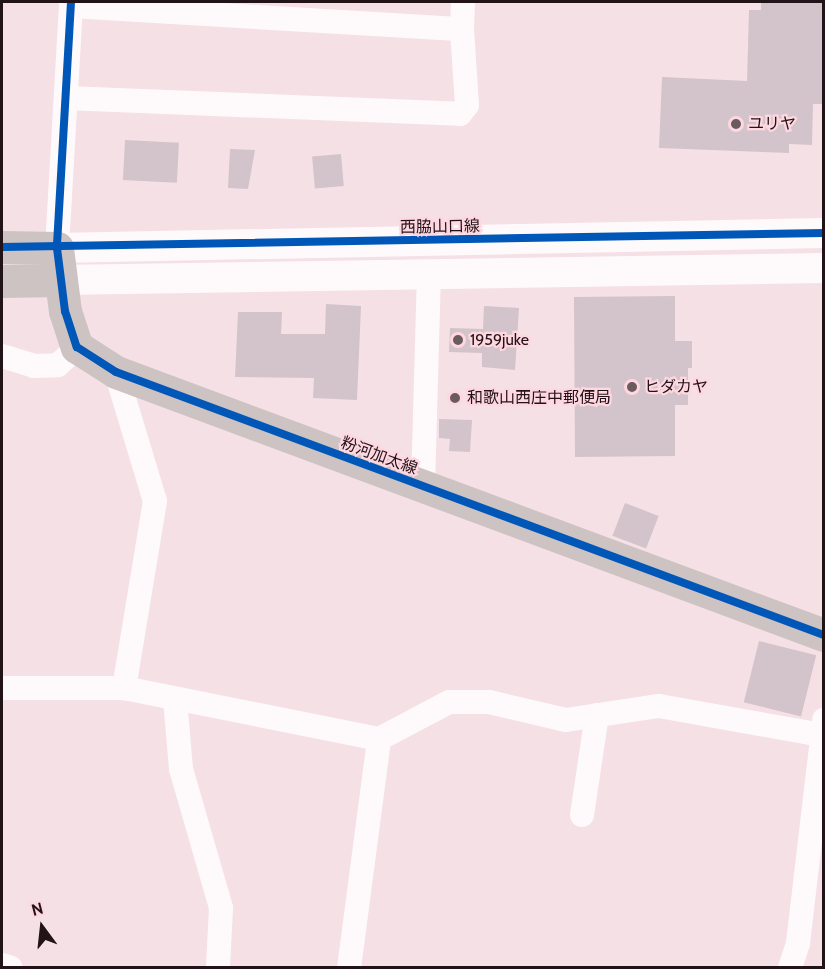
<!DOCTYPE html>
<meta charset="utf-8">
<style>
body{margin:0}
#map{position:relative;width:825px;height:969px;overflow:hidden;background:#f5e0e5;font-family:Cabin,"Noto Sans JP",sans-serif}
div>[style]{position:absolute}
.building>*{inset:0;background:#d3c3ca;transform-origin:0 0}
.minor>*{height:24px;margin:-12px;padding:0 12px;transform-origin:12px;border-radius:12px;background:#fefafb}
.tertiary>*{height:30px;margin:-15px;padding:0 15px;transform-origin:15px;border-radius:15px;background:#fefafb}
.primary>*{height:33px;margin:-16.5px;padding:0 16.5px;transform-origin:16.5px;border-radius:16.5px;background:#cec3c3}
.cycleway>*{height:8px;margin:-4px;padding:0 4px;transform-origin:4px;border-radius:4px;background:#0057b8}
.dots>*{width:16px;height:16px;translate:-50% -50%;box-sizing:border-box;border:3px solid #fed7e0;border-radius:50%}
span{translate:-50% -50%;white-space:nowrap;text-align:center;line-height:1.15;-webkit-text-stroke:4.5px #fed7e0;paint-order:stroke}
.poi-label{font-size:16px;color:#211317}
.left{translate:0 -50%;text-align:left}
.street-label{font-size:16px;color:#211317}
.frame{position:absolute;inset:0;border:3px solid #211317;pointer-events:none}
.north{position:absolute;left:12px;top:897px;width:60px;height:60px;-webkit-text-stroke:4px #fed7e0;paint-order:stroke;rotate:345deg;font-size:16px;font-weight:700;line-height:24px;text-align:center;color:#211317}
.north::after{content:'';display:block;margin:auto;width:21px;height:27px;background:#211317;clip-path:polygon(50% 0,100% 100%,50% 72%,0 100%)}
</style>
<div id="map">
<div class="building">
<i style="clip-path:polygon(761px 2px,824px 2px,823px 104px,813px 104px,812px 145px,789px 144px,789px 153px,659px 148px,662px 77px,747px 81px,749px 10px,761px 10px)"></i>
<i style="left:125px;top:140px;width:54px;height:40px;rotate:3deg"></i>
<i style="clip-path:polygon(230px 149px,255px 150px,248px 189px,228px 188px)"></i>
<i style="left:341px;top:154px;width:32px;height:29px;rotate:85deg"></i>
<i style="clip-path:polygon(675px 296px,675px 341px,692px 341px,692px 368px,688px 368px,688px 405px,675px 405px,675px 456px,575px 457px,574px 297px)"></i>
<i style="clip-path:polygon(326px 304px,361px 306px,357px 400px,313px 398px,314px 378px,235px 377px,238px 312px,282px 312px,281px 334px,325px 334px)"></i>
<i style="clip-path:polygon(484px 306px,519px 308px,515px 370px,482px 367px,482px 353px,449px 352px,450px 328px,483px 329px)"></i>
<i style="clip-path:polygon(439px 419px,472px 420px,470px 452px,449px 451px,450px 439px,439px 438px)"></i>
<i style="left:625px;top:503px;width:36px;height:35px;rotate:21deg"></i>
<i style="left:759px;top:641px;width:59px;height:63px;rotate:14deg"></i>
</div>
<div class="minor">
<i style="left:71px;top:6px;width:392px;rotate:3.4deg"></i>
<i style="left:462px;top:29px;width:27px;rotate:-88deg"></i>
<i style="left:66px;top:98px;width:394px;rotate:2.3deg"></i>
<i style="left:460px;top:114px;width:11px;rotate:-52deg"></i>
<i style="left:467px;top:105px;width:76px;rotate:-93.8deg"></i>
<i style="left:57px;top:248px;width:246px;rotate:-86.7deg"></i>
<i style="left:2px;top:356px;width:34px;rotate:17deg"></i>
<i style="left:34px;top:366px;width:24px;rotate:-2deg"></i>
<i style="left:58px;top:365px;width:26px;rotate:-43deg"></i>
<i style="left:116px;top:372px;width:135px;rotate:73.2deg"></i>
<i style="left:155px;top:501px;width:190px;rotate:99.4deg"></i>
<i style="left:423px;top:487px;width:213px;rotate:-88.4deg"></i>
<i style="left:2px;top:688px;width:122px"></i>
<i style="left:124px;top:688px;width:260px;rotate:11.3deg"></i>
<i style="left:379px;top:739px;width:79px;rotate:-27.9deg"></i>
<i style="left:449px;top:702px;width:40px"></i>
<i style="left:489px;top:702px;width:79px;rotate:13.2deg"></i>
<i style="left:566px;top:720px;width:94px;rotate:-8.6deg"></i>
<i style="left:659px;top:706px;width:166px;rotate:10.1deg"></i>
<i style="left:175px;top:699px;width:70px;rotate:85.1deg"></i>
<i style="left:181px;top:769px;width:145px;rotate:73.9deg"></i>
<i style="left:221px;top:908px;width:60px;rotate:92.9deg"></i>
<i style="left:582px;top:815px;width:101px;rotate:-81.5deg"></i>
<i style="left:2px;top:965px;width:9px;rotate:18deg"></i>
<i style="left:349px;top:968px;width:231px;rotate:-82.5deg"></i>
<i style="left:790px;top:968px;width:26px;rotate:-72deg"></i>
<i style="left:798px;top:943px;width:225px;rotate:-83.3deg"></i>
</div>
<div class="tertiary">
<i style="left:57px;top:248px;width:767px;rotate:-1.12deg"></i>
<i style="left:59px;top:280px;width:765px;rotate:-0.9deg"></i>
</div>
<div class="primary">
<i style="left:2px;top:247px;width:55px;rotate:1deg"></i>
<i style="left:57px;top:248px;width:64px;rotate:82.8deg"></i>
<i style="left:65px;top:311px;width:38px;rotate:72deg"></i>
<i style="left:77px;top:347px;width:46px;rotate:32.7deg"></i>
<i style="left:116px;top:372px;width:755px;rotate:20.38deg"></i>
<i style="left:2px;top:281px;width:57px;rotate:-1deg"></i>
</div>
<div class="cycleway">
<i style="left:71px;top:2px;width:246px;rotate:93.3deg"></i>
<i style="left:57px;top:248px;width:64px;rotate:82.8deg"></i>
<i style="left:65px;top:311px;width:38px;rotate:72deg"></i>
<i style="left:77px;top:347px;width:46px;rotate:32.7deg"></i>
<i style="left:116px;top:372px;width:755px;rotate:20.38deg"></i>
<i style="left:2px;top:247px;width:822px;rotate:-0.98deg"></i>
</div>
<div class="dots">
<i style="left:736px;top:124px;background:#6b5b5f"></i>
<i style="left:458px;top:340px;background:#6b5b5f"></i>
<i style="left:632px;top:387px;background:#6b5b5f"></i>
<i style="left:455px;top:398px;background:#6b5b5f"></i>
</div>
<div class="poi-label">
<span class="left" style="left:748px;top:124px">ユリヤ</span>
<span class="left" style="left:470px;top:340px">1959juke</span>
<span class="left" style="left:644px;top:387px">ヒダカヤ</span>
<span class="left" style="left:467px;top:398px">和歌山西庄中郵便局</span>
</div>
<div class="street-label">
<span style="left:440px;top:227px;rotate:-1deg">西脇山口線</span>
<span style="left:379px;top:456px;rotate:20deg">粉河加太線</span>
</div>
<div class="frame"></div>
<div class="north">N</div>
</div>
